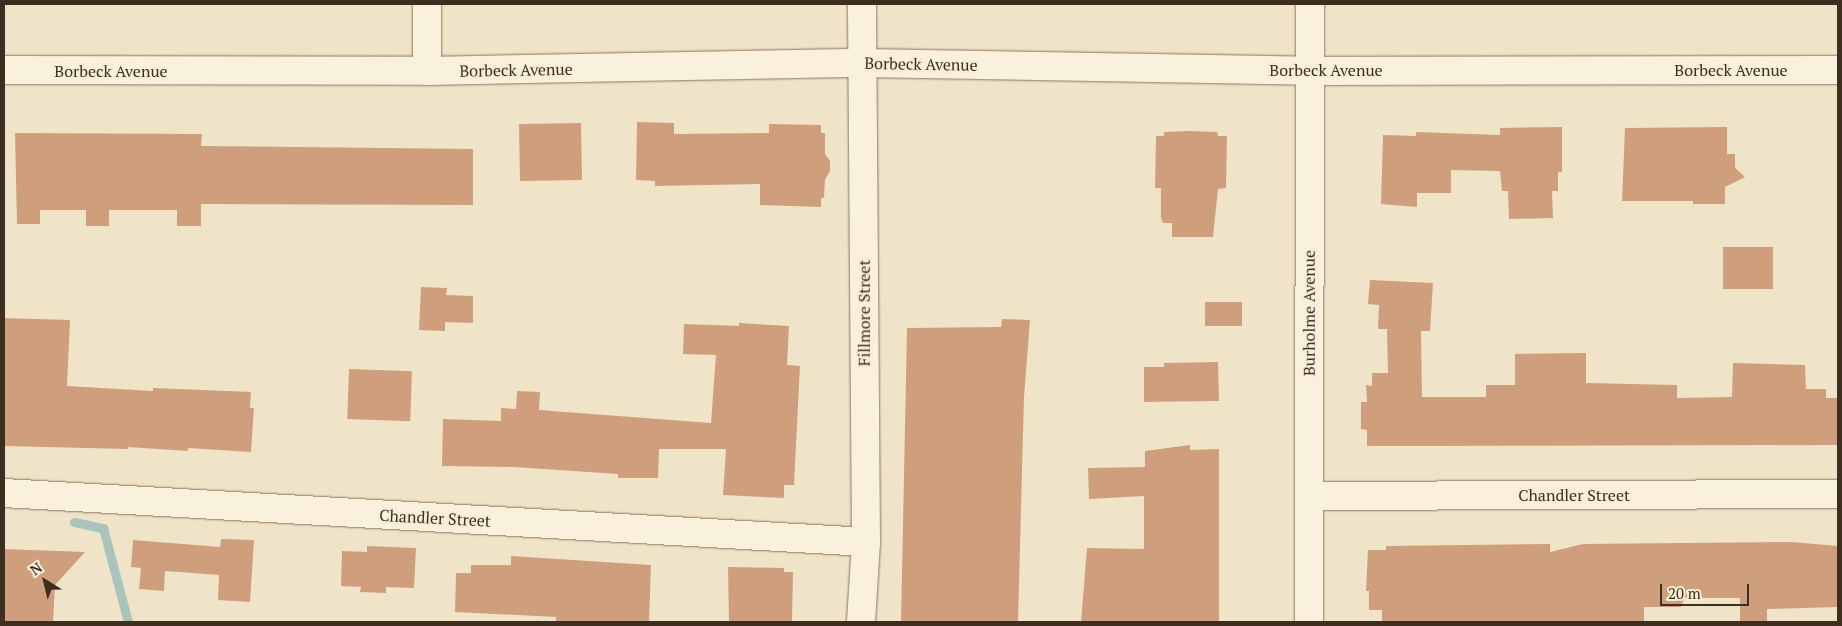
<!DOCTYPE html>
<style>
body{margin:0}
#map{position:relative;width:1842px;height:626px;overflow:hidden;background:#f0e4c8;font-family:"PT Serif",serif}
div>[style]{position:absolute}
.stream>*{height:9px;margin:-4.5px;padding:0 4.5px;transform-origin:4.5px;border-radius:4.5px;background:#a9c4bc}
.building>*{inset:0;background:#cf9f7d;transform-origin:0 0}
.roads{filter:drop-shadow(0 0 1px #8d765c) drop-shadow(0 0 1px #8d765c)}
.minor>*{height:28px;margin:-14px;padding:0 14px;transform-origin:14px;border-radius:14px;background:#faf1dc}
span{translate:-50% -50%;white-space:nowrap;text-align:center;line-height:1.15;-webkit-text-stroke:5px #f7eed8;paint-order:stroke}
.street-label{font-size:16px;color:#3d2e20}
.frame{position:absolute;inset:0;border:5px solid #3d2e20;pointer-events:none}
.north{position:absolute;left:20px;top:556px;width:50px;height:50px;-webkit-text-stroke:4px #f7eed8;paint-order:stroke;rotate:324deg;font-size:14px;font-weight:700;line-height:20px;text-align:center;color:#3d2e20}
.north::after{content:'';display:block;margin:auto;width:18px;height:22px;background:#3d2e20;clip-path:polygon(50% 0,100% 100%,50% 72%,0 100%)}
.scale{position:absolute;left:1660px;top:584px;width:89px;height:22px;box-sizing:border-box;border:2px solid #3d2e20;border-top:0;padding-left:6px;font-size:15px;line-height:18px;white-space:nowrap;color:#3d2e20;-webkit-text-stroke:4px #f7eed8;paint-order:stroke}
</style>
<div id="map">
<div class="stream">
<i style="left:74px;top:522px;width:30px;rotate:12deg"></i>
<i style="left:103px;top:528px;width:97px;rotate:75.1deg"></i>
</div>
<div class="building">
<i style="clip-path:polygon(637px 122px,674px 123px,674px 134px,769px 133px,769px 124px,821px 125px,821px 133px,825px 133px,825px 154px,830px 161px,830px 171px,825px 180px,824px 198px,821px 198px,821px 207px,760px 205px,760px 184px,655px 186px,655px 181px,636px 180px)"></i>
<i style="left:581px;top:123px;width:57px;height:62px;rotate:89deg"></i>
<i style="clip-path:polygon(1562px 127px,1562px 172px,1558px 172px,1558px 191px,1552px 191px,1553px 218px,1509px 219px,1508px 191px,1502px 191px,1500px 171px,1451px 170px,1451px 193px,1417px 193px,1417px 207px,1381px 204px,1383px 135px,1416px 136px,1416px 132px,1500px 135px,1500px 128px)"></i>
<i style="clip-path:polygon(1727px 127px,1727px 154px,1735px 154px,1735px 168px,1745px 177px,1725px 187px,1725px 204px,1693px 204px,1693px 201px,1622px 201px,1625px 128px)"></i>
<i style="clip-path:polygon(1189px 131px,1217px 132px,1218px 136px,1227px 136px,1226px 188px,1218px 189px,1213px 237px,1172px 237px,1172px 223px,1163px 223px,1161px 218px,1161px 188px,1155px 188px,1156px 136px,1164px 136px,1164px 132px)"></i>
<i style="clip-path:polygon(15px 133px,202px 134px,201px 146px,473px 149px,473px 205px,201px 204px,201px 226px,177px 226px,177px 210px,109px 210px,109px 226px,86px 226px,86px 210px,40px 210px,40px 224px,17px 224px)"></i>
<i style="left:1723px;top:247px;width:50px;height:42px"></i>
<i style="clip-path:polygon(1370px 280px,1433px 283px,1430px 331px,1421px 331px,1422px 397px,1486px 397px,1486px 385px,1515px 385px,1515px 354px,1586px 353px,1586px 383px,1677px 385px,1677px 398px,1732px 397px,1733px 363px,1805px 365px,1806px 389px,1826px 389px,1826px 398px,1838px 398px,1838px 445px,1367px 446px,1367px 430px,1361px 429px,1361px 402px,1367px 402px,1366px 385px,1372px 386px,1372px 373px,1388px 373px,1387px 329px,1378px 329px,1379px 305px,1368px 304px)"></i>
<i style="clip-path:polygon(421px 287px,447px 288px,446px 295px,473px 296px,473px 323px,445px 322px,445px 331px,419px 330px)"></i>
<i style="left:1205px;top:302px;width:37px;height:24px"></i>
<i style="clip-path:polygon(4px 318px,70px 320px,67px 386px,153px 391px,153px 388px,251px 392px,250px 408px,254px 408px,251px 452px,188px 448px,188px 451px,128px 447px,128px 449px,4px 446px)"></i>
<i style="clip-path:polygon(1002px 319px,1030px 320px,1024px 397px,1018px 622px,901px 622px,907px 328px,1001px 327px)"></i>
<i style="clip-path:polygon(739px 323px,789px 326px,787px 365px,800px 366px,794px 485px,784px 485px,784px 498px,723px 495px,726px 449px,659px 449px,658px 478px,618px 478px,618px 474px,514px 467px,442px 466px,443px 419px,501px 421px,501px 408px,516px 409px,517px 391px,540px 392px,539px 410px,711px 423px,716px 355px,683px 354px,684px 324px,739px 326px)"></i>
<i style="clip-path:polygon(1218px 362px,1219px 401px,1144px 402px,1144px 367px,1164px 367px,1164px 363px)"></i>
<i style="left:349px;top:369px;width:63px;height:50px;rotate:2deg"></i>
<i style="clip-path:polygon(1190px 445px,1190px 450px,1219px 449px,1219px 622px,1081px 622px,1087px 548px,1144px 549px,1144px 496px,1089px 499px,1088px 468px,1145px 467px,1145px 451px)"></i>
<i style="clip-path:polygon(221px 539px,254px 540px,250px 602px,218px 600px,219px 575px,165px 571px,164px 591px,139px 589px,141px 568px,131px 567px,133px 540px,220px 547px)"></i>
<i style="clip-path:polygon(1791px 542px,1838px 546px,1838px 607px,1767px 609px,1767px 622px,1740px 622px,1740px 598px,1684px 598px,1681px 607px,1644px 607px,1644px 622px,1382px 622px,1382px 610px,1369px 610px,1369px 591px,1366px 591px,1368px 550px,1386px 550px,1386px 546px,1550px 544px,1550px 552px,1583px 544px)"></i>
<i style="clip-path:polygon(367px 546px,416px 548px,414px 588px,386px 587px,386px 593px,360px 592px,361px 587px,341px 586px,342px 551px,367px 552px)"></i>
<i style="clip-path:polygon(4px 549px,85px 552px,55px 585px,53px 622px,4px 622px)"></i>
<i style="clip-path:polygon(511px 556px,651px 565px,649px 622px,556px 622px,556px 617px,455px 612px,456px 573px,471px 573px,471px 565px,511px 565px)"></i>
<i style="clip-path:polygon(728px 567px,784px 568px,784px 572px,793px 572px,792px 622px,729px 622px)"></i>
</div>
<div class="roads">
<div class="minor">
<i style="left:427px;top:4px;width:67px;rotate:90deg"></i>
<i style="left:4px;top:70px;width:423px;rotate:0.1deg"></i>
<i style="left:427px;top:71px;width:435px;rotate:-1.1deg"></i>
<i style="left:862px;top:63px;width:448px;rotate:1deg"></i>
<i style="left:1310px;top:71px;width:528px;rotate:-0.11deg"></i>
<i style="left:4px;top:493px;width:863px;rotate:3.25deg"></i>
<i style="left:1309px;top:496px;width:529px;rotate:-0.22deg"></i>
<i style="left:861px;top:622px;width:80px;rotate:-86.4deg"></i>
<i style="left:866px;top:542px;width:538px;rotate:-90.43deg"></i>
<i style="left:1309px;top:622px;width:618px;rotate:-89.91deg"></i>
</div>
</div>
<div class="street-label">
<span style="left:921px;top:64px;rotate:1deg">Borbeck Avenue</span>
<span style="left:516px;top:70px;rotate:-1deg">Borbeck Avenue</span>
<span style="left:1326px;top:70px">Borbeck Avenue</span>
<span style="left:1731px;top:70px">Borbeck Avenue</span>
<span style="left:111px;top:71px">Borbeck Avenue</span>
<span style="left:864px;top:313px;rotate:-90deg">Fillmore Street</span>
<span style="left:1309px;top:313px;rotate:-90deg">Burholme Avenue</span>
<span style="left:1574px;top:495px">Chandler Street</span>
<span style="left:435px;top:518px;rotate:3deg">Chandler Street</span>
</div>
<div class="frame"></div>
<div class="north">N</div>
<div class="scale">20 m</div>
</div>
